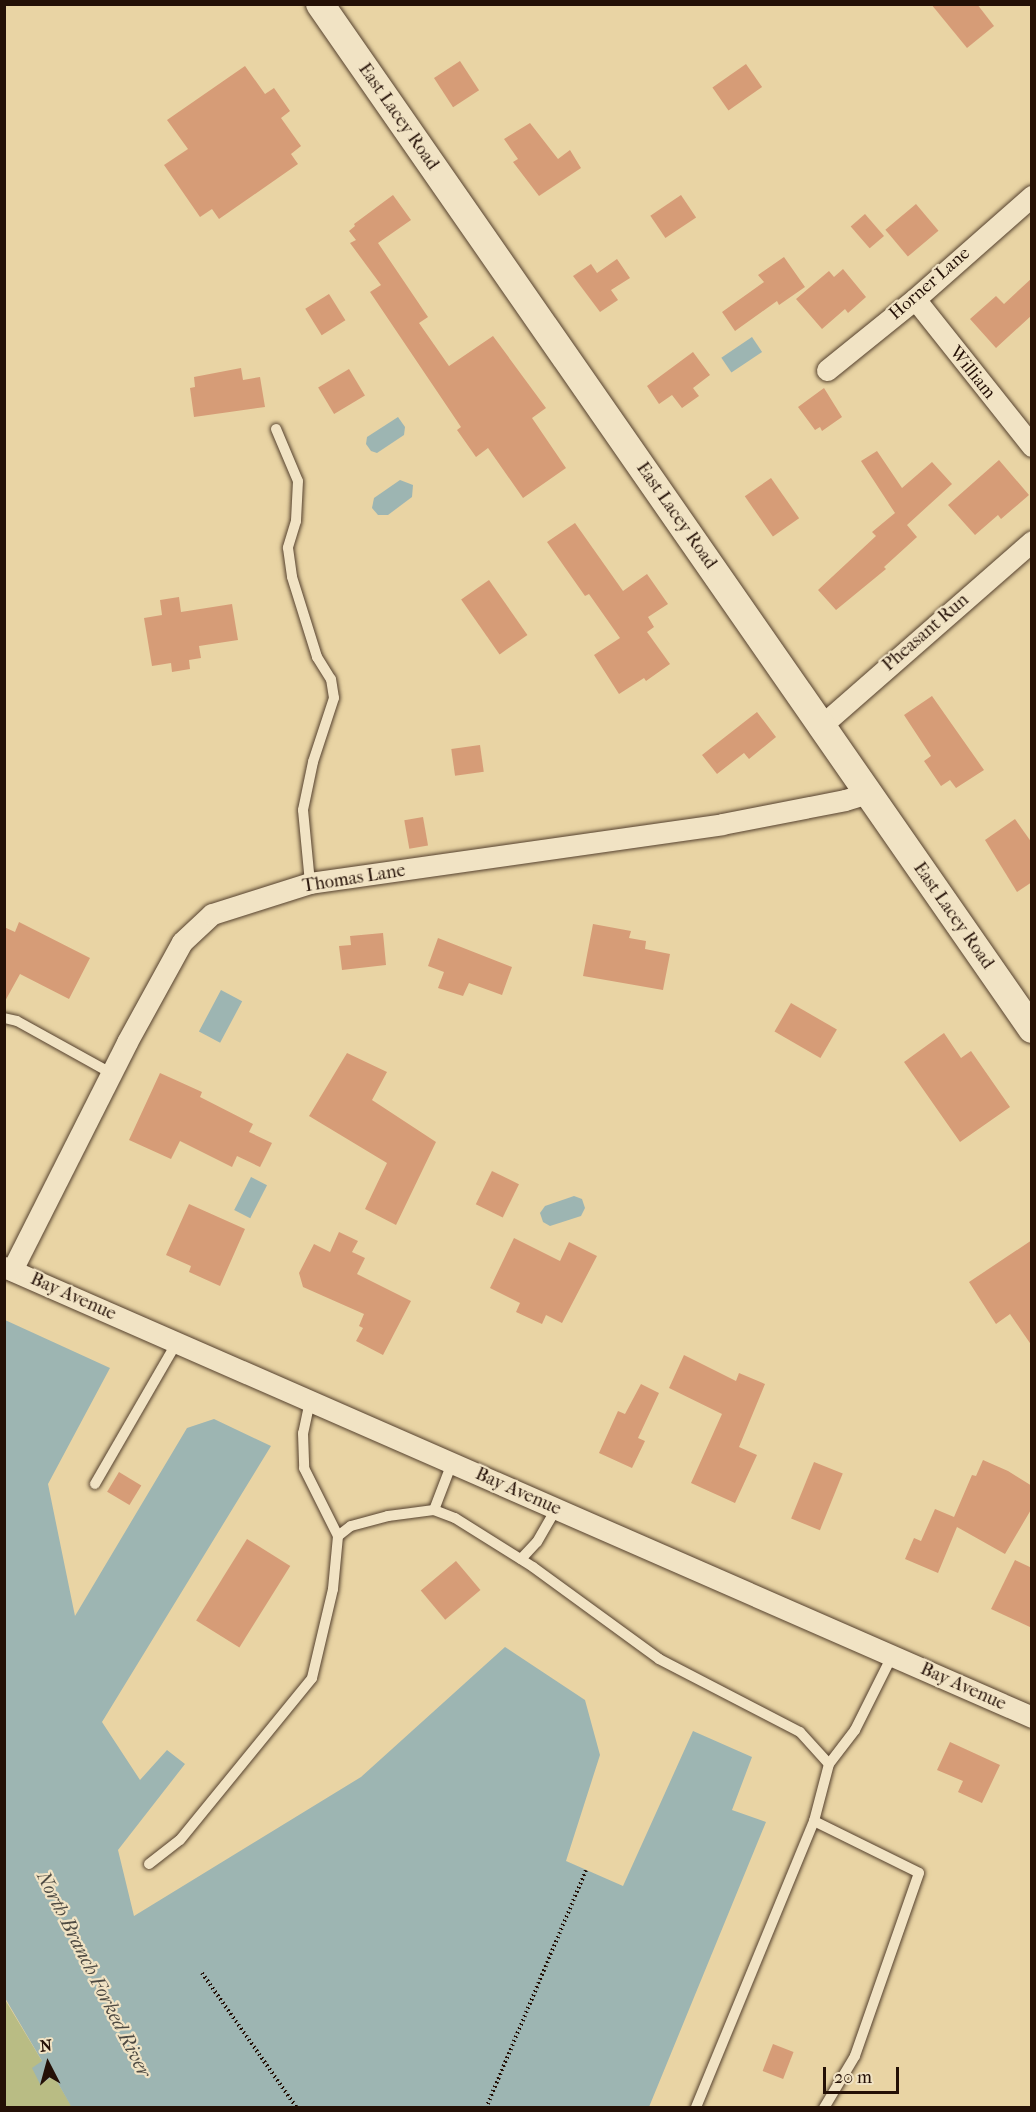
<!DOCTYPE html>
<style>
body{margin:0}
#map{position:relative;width:1036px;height:2112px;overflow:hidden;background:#e9d4a4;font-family:"IM FELL French Canon",serif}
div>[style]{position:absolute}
.green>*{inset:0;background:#b9bc84}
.water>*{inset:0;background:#9db5b2;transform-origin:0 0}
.building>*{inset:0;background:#d69c77;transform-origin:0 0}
.path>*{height:4px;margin-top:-2px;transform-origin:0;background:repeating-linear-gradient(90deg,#241006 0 1.5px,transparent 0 4.5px)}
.roads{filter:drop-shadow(0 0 2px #55412e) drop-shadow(0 0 2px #55412e)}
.lane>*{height:10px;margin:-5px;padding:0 5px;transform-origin:5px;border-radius:5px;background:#f1e3c4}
.street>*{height:21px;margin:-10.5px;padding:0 10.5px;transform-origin:10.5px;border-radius:10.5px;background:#f1e3c4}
.secondary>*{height:28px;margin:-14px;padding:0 14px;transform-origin:14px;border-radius:14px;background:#f1e3c4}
span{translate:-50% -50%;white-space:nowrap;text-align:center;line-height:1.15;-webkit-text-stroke:4.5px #f1e3c4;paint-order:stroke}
.street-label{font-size:18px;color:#241006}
.water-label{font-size:20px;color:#4e4a42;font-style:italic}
.frame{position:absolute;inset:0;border:6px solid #241006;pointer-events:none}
.north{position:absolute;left:18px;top:2034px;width:60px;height:60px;-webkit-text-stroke:4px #f1e3c4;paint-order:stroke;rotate:354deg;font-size:16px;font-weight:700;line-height:24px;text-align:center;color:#241006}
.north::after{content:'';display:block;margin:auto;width:21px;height:27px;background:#241006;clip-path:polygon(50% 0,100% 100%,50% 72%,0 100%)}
.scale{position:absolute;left:823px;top:2067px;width:76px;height:27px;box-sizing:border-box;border:3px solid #241006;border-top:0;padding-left:8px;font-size:18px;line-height:21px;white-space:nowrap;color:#241006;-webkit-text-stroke:4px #f1e3c4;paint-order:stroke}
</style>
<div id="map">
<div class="green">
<i style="clip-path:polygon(4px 1998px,42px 2061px,40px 2084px,54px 2076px,72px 2107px,5px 2107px)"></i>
</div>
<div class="water">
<i style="left:752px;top:337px;width:18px;height:37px;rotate:56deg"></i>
<i style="clip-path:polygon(398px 417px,405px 427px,404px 435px,377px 453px,371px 451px,366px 444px,367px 437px)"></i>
<i style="clip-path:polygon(400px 480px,413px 485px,412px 497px,388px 515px,378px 515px,372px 508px,374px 498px)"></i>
<i style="left:221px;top:990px;width:24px;height:47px;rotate:28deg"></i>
<i style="left:251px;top:1177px;width:18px;height:37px;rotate:27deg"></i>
<i style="clip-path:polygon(574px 1196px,582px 1199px,585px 1208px,581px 1216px,550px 1226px,543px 1222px,540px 1213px,545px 1206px)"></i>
<i style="clip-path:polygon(5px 1320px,110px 1368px,48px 1484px,75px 1616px,187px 1428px,214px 1419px,271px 1446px,102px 1722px,140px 1780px,167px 1750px,185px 1764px,118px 1850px,134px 1916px,361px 1777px,505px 1647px,585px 1700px,600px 1755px,566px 1861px,623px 1886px,693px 1731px,752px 1757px,732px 1810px,766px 1822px,649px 2107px,72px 2108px,54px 2076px,40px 2084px,32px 2068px,42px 2061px,5px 1998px)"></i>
</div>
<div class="building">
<i style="clip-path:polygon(931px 4px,977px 4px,994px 26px,967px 48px)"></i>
<i style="left:460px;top:61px;width:35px;height:31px;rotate:57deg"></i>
<i style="left:746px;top:64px;width:28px;height:41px;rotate:55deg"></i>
<i style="clip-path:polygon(245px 66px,265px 94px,274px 88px,290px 111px,281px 118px,301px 146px,291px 154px,298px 164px,219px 219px,212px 209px,200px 217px,164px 165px,188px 149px,167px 120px)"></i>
<i style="clip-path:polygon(530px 123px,558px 159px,570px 150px,581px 168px,539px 196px,513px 162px,518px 159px,504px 139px)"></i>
<i style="clip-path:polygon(393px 195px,411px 220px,378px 243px,428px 317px,419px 323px,449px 366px,493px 336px,546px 408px,532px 418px,566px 468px,523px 498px,488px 448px,476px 457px,457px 430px,461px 427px,370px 292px,381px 285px,350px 243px,356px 240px,349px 231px,355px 226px,354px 224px)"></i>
<i style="left:681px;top:195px;width:27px;height:37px;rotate:56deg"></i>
<i style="left:916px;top:204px;width:35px;height:40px;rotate:50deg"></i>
<i style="left:865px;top:214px;width:29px;height:19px;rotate:49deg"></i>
<i style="clip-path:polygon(784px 257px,805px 287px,779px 305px,777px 301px,735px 331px,722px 312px,764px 282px,758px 275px)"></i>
<i style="clip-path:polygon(617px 259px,630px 278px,611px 290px,618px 300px,600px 312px,573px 276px,591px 264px,597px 273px)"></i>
<i style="clip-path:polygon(843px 269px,866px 297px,848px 313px,845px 309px,822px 329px,796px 299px,829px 271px,834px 277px)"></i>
<i style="clip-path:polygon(1032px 278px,1032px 315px,996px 348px,970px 319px,996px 296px,1004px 304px)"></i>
<i style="left:329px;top:294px;width:31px;height:28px;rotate:58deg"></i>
<i style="clip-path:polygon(693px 352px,710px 375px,693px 388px,699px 396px,682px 408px,672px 395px,659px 404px,647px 386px)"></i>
<i style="clip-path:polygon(241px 368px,243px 380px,260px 377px,265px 407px,194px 417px,190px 388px,195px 387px,194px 377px)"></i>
<i style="left:349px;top:369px;width:31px;height:36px;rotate:59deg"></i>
<i style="clip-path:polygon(824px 388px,842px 417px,822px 431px,820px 427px,815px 430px,798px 407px)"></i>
<i style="clip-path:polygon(877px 451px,902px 488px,932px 462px,952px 484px,907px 525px,917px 537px,884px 567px,886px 569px,836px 610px,818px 590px,876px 536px,872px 532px,895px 513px,861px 461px)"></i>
<i style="clip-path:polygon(999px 460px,1029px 495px,1001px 519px,998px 515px,975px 535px,948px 505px)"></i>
<i style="left:771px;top:478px;width:49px;height:32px;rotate:55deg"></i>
<i style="clip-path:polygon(575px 523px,623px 591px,647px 574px,668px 604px,648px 617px,654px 627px,647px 632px,670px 664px,646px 681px,644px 678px,619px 694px,594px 655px,620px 638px,589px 594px,585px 596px,547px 542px)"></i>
<i style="left:489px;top:580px;width:67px;height:34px;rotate:55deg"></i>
<i style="clip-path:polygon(179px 597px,181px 612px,232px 604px,238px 640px,199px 646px,201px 658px,189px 660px,190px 669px,172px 672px,171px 663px,152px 666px,144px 618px,162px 615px,160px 600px)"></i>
<i style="clip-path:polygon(932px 696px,984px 770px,956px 788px,950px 780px,941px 786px,924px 761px,931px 756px,904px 715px)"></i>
<i style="clip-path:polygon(757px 712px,776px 737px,749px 759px,744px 753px,717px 774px,702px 755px)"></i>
<i style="left:480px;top:745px;width:27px;height:29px;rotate:82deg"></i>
<i style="left:423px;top:817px;width:29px;height:19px;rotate:80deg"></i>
<i style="clip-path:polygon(1015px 819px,1032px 843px,1032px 882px,1017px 892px,985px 840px)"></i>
<i style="clip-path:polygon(19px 922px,90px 958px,69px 999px,20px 974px,4px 1003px,4px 927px,15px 932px)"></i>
<i style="clip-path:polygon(593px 924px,631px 931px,629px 938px,646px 941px,645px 949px,670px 954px,663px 990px,583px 976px)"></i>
<i style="clip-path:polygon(383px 933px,386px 965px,342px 970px,339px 946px,351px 945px,350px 936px)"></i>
<i style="clip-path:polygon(438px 938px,512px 967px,502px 995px,469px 983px,463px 996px,438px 988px,444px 972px,428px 966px)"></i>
<i style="left:791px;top:1003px;width:53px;height:33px;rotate:30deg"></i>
<i style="clip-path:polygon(944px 1033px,961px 1058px,971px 1051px,1010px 1107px,960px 1142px,904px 1062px)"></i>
<i style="clip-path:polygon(347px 1053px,387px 1072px,372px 1100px,436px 1142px,396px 1225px,365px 1209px,387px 1163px,309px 1116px)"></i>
<i style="clip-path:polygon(160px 1073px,202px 1092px,200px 1097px,253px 1124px,249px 1132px,272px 1143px,260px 1167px,237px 1156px,232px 1167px,180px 1141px,171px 1159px,129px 1140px)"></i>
<i style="left:492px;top:1171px;width:30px;height:37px;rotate:26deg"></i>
<i style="clip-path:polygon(189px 1204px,245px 1229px,220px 1286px,189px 1272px,191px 1266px,166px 1255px)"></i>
<i style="clip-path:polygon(339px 1232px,358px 1241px,352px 1252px,365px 1258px,357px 1274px,411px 1301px,383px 1355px,356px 1341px,363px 1328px,359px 1326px,364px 1314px,303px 1287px,299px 1273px,314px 1244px,330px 1252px)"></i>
<i style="clip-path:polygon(514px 1238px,560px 1261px,569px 1242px,597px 1256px,562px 1323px,546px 1315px,542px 1324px,516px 1312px,520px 1303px,490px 1288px)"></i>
<i style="clip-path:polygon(1032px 1240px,1032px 1346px,1010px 1314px,996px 1324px,969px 1282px)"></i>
<i style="clip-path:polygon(684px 1355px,736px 1381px,739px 1373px,765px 1384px,739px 1447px,757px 1455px,735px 1503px,691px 1483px,722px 1414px,669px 1388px)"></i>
<i style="clip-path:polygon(641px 1384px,659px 1393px,638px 1438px,645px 1441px,632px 1468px,599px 1453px,618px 1411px,625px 1414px)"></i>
<i style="clip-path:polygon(983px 1460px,1008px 1471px,1032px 1486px,1032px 1508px,1005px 1554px,957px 1527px,938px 1573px,905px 1559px,914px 1538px,921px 1541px,935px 1509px,954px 1517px,972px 1475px,976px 1476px)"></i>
<i style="left:814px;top:1462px;width:31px;height:61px;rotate:22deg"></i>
<i style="left:119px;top:1472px;width:26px;height:23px;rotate:31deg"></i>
<i style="left:247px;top:1539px;width:51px;height:96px;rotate:32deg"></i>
<i style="clip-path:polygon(1015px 1560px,1032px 1568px,1032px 1628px,991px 1609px)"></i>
<i style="left:456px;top:1561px;width:38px;height:46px;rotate:50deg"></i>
<i style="clip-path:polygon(950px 1742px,1000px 1765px,982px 1803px,958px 1792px,963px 1781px,937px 1770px)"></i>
<i style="left:773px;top:2044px;width:22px;height:29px;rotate:21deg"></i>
</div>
<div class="path">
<i style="left:202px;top:1973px;width:165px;rotate:54.9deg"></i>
<i style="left:486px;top:2108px;width:258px;rotate:-67.2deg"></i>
</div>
<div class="roads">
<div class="lane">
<i style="left:276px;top:429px;width:56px;rotate:67.1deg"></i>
<i style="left:298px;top:481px;width:40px;rotate:92.9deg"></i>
<i style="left:296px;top:521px;width:28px;rotate:107deg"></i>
<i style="left:288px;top:548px;width:29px;rotate:82deg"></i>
<i style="left:292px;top:577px;width:84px;rotate:72.6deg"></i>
<i style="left:317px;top:657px;width:26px;rotate:58deg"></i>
<i style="left:331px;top:679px;width:19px;rotate:81deg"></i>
<i style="left:334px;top:698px;width:67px;rotate:108.2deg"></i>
<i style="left:313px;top:762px;width:49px;rotate:101.8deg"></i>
<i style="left:303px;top:810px;width:73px;rotate:84.5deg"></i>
<i style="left:4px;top:1018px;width:13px;rotate:13deg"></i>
<i style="left:17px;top:1021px;width:107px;rotate:29deg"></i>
<i style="left:310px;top:1401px;width:33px;rotate:102deg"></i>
<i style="left:303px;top:1433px;width:35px;rotate:88deg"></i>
<i style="left:304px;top:1468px;width:76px;rotate:63.4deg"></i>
<i style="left:452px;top:1463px;width:50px;rotate:111deg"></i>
<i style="left:434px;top:1510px;width:22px;rotate:21deg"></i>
<i style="left:455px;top:1518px;width:92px;rotate:32.1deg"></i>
<i style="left:533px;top:1567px;width:156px;rotate:36.1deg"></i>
<i style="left:659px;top:1659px;width:159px;rotate:27.4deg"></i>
<i style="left:800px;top:1732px;width:43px;rotate:47.8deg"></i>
<i style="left:829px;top:1764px;width:59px;rotate:104.7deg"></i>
<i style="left:814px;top:1821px;width:310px;rotate:112.4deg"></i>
<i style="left:95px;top:1484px;width:164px;rotate:-60deg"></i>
<i style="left:521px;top:1559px;width:23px;rotate:-47deg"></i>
<i style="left:537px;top:1542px;width:38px;rotate:-60deg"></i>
<i style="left:829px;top:1764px;width:43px;rotate:-52.6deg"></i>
<i style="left:855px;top:1730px;width:83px;rotate:-63.4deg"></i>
<i style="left:814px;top:1821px;width:117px;rotate:26.3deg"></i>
<i style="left:919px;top:1873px;width:194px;rotate:109.3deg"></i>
<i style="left:855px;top:2056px;width:61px;rotate:120.8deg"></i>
<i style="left:149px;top:1864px;width:39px;rotate:-38deg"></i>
<i style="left:180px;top:1840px;width:209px;rotate:-50.8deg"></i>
<i style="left:312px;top:1678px;width:91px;rotate:-76.7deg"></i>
<i style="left:333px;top:1589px;width:53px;rotate:-84.6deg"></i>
<i style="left:338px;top:1536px;width:16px;rotate:-38deg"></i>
<i style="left:351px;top:1526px;width:38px;rotate:-15deg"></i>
<i style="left:388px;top:1516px;width:46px;rotate:-7.4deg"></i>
</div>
<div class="street">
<i style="left:915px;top:299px;width:188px;rotate:51.5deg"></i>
<i style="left:827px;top:370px;width:113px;rotate:-38.9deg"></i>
<i style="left:915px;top:299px;width:156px;rotate:-41.4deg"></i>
<i style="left:822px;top:725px;width:279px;rotate:-41.2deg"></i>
<i style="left:4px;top:1267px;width:1122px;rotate:23.64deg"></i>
<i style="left:12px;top:1270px;width:255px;rotate:-63.2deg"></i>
<i style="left:127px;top:1042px;width:114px;rotate:-61.2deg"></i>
<i style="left:182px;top:942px;width:41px;rotate:-43deg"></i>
<i style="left:212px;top:914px;width:103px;rotate:-17.6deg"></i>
<i style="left:310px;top:883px;width:416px;rotate:-8.1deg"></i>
<i style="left:722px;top:824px;width:125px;rotate:-11deg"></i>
<i style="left:845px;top:800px;width:24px;rotate:-17deg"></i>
</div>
<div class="secondary">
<i style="left:320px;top:4px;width:1248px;rotate:55.21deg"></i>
</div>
</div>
<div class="street-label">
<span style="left:398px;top:117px;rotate:55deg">East Lacey Road</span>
<span style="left:930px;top:284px;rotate:-41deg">Horner Lane</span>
<span style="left:972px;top:373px;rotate:51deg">William</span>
<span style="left:676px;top:516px;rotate:55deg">East Lacey Road</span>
<span style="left:926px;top:633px;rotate:-41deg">Pheasant Run</span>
<span style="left:354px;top:879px;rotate:-9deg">Thomas Lane</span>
<span style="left:953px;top:916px;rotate:55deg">East Lacey Road</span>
<span style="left:73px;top:1297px;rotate:24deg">Bay Avenue</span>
<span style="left:518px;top:1492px;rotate:24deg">Bay Avenue</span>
<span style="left:963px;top:1687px;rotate:24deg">Bay Avenue</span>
</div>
<div class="water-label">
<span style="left:94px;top:1974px;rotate:63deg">North Branch Forked River</span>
</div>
<div class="frame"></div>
<div class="north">N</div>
<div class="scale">20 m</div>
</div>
